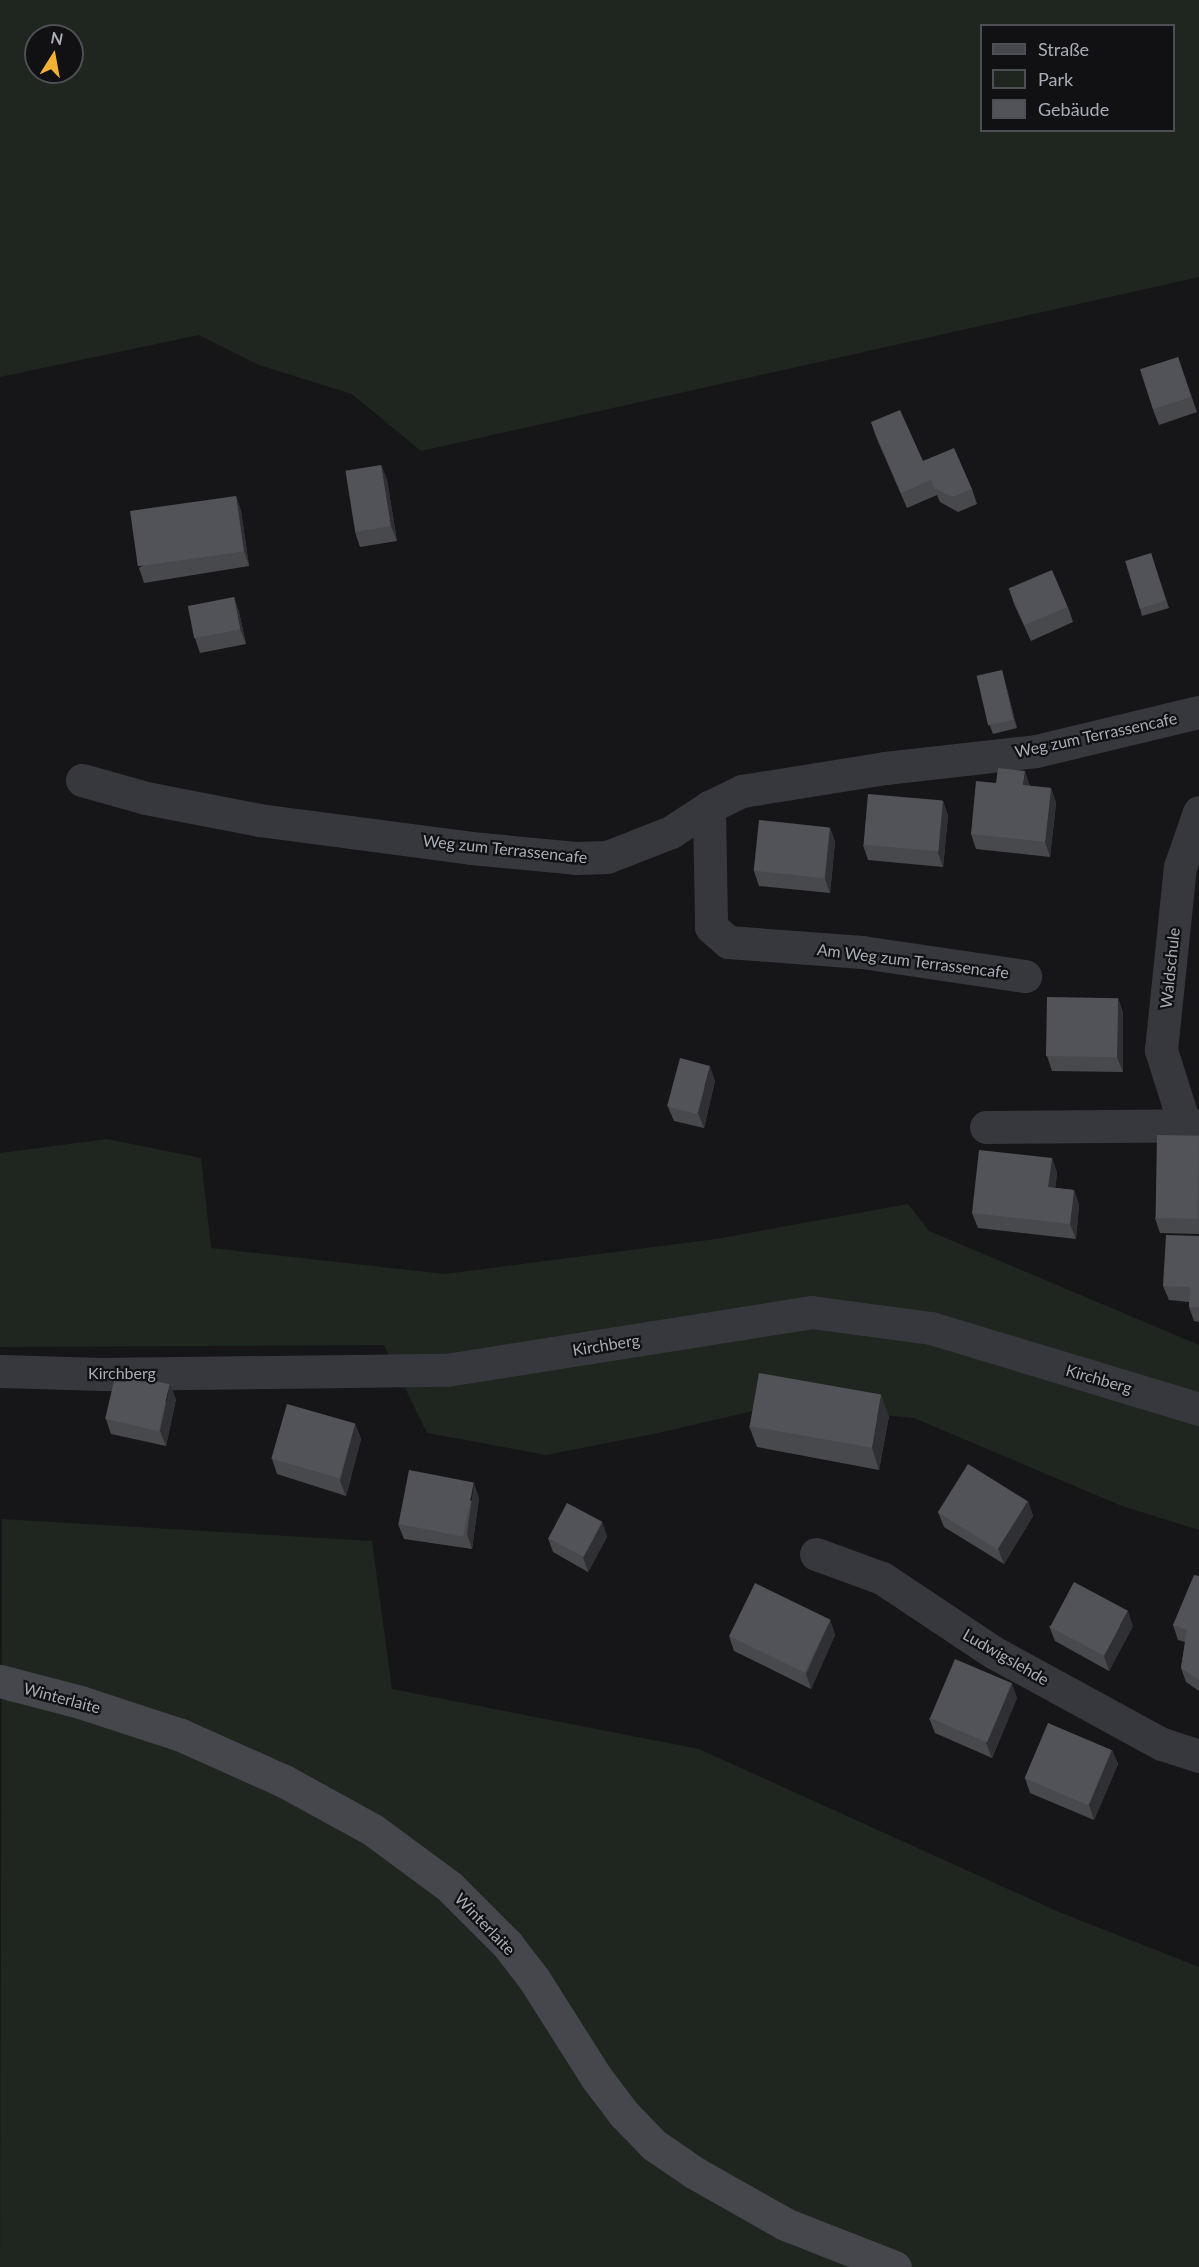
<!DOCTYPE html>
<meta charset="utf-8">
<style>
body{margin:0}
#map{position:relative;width:1199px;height:2267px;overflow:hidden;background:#161618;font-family:Lato,sans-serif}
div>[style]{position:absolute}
.green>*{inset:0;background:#1e261f}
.street>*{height:33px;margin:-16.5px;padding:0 16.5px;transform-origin:16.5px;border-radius:16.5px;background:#37383d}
.secondary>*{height:33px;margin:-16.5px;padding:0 16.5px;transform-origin:16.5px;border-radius:16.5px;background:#45474d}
.wall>*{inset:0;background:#47494d}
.shaded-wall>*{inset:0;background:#2f3033}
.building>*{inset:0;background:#525359;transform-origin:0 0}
span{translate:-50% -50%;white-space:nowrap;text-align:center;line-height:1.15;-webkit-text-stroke:4.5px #111113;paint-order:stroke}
.street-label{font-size:16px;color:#a8adb8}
.legend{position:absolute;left:980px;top:24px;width:195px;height:108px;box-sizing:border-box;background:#111113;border:2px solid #4d4f55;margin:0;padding:8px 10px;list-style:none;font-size:18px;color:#a8adb8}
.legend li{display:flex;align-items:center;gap:12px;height:30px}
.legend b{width:30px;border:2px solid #4d4f55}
.north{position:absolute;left:24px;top:24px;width:60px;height:60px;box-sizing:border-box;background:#111113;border:2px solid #4d4f55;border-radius:50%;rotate:11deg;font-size:16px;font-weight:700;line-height:24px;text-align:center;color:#a8adb8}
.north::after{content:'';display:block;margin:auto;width:21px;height:27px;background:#f2b134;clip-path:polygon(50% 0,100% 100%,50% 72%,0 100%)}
</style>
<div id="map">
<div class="green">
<i style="clip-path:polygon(evenodd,0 0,1199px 0,1199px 277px,421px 451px,352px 394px,259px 365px,199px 335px,0 377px,0 0,982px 26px,1174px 26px,1174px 130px,982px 130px,982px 26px,0 0,36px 36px,72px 36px,72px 72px,36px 72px,36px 36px)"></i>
<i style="clip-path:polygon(107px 1139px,201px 1158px,211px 1248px,445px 1274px,716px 1239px,908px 1204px,929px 1231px,1199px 1345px,1199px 1530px,1122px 1506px,914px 1418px,779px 1405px,658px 1433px,546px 1455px,427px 1433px,384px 1345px,0 1347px,0 1153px)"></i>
<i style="clip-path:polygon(2px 1519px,372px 1541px,392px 1689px,699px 1749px,1059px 1912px,1199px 1967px,1199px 2267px,0 2267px)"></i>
</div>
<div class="street">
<i style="left:82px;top:780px;width:66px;rotate:15.7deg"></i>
<i style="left:146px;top:798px;width:115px;rotate:11deg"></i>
<i style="left:259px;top:820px;width:214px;rotate:7.5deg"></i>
<i style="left:471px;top:848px;width:105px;rotate:5.4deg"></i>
<i style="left:576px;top:858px;width:31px;rotate:-2deg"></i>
<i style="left:607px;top:857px;width:69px;rotate:-21.3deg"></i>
<i style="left:671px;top:832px;width:45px;rotate:-33.3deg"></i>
<i style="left:709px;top:807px;width:37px;rotate:-26deg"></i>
<i style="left:742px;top:791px;width:145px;rotate:-9.1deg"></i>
<i style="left:885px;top:768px;width:152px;rotate:-6.4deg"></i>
<i style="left:1036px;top:751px;width:168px;rotate:-13.5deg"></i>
<i style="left:709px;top:807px;width:120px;rotate:89deg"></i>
<i style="left:711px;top:927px;width:23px;rotate:41deg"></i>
<i style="left:728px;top:942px;width:134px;rotate:4.3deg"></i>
<i style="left:862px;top:952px;width:165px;rotate:8.4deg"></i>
<i style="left:1184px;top:1123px;width:77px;rotate:-107.5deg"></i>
<i style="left:1161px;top:1050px;width:184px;rotate:-84.1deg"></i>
<i style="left:1180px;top:867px;width:58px;rotate:-70.9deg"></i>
<i style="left:986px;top:1127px;width:213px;rotate:-0.5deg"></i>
<i style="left:0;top:1371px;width:102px;rotate:1.7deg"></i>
<i style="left:102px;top:1374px;width:344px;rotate:-0.7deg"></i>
<i style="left:446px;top:1370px;width:370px;rotate:-9deg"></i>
<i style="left:811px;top:1312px;width:121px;rotate:7.6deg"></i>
<i style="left:931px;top:1328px;width:280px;rotate:16.8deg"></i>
<i style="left:816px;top:1554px;width:70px;rotate:20deg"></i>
<i style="left:882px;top:1578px;width:133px;rotate:33.7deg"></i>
<i style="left:993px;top:1652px;width:192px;rotate:28.6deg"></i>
<i style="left:1162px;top:1744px;width:39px;rotate:18deg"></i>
</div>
<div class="secondary">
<i style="left:0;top:1681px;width:83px;rotate:14.7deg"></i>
<i style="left:80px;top:1702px;width:106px;rotate:18.1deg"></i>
<i style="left:181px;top:1735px;width:113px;rotate:24.1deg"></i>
<i style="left:284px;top:1781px;width:102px;rotate:28.8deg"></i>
<i style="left:373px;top:1830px;width:96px;rotate:36.5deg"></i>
<i style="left:450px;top:1887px;width:81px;rotate:45deg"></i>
<i style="left:507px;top:1944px;width:44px;rotate:52.4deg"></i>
<i style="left:534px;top:1979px;width:116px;rotate:57.7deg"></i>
<i style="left:596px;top:2077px;width:46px;rotate:52.9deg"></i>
<i style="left:624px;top:2114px;width:43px;rotate:45.9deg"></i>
<i style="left:654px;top:2145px;width:50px;rotate:34.3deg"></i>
<i style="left:695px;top:2173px;width:103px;rotate:29.5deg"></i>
<i style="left:785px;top:2224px;width:118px;rotate:21.4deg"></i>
</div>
<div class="wall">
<i style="clip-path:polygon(1178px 357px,1197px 412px,1159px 425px,1153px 410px)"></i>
<i style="clip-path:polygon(871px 422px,923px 461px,972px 489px,977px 504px,958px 512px,940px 502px,937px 495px,907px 508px,876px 437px)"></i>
<i style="clip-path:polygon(381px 465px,387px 480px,397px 541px,360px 547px,355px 532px)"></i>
<i style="clip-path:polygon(236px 496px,241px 511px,249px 566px,144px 583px,139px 568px)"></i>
<i style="clip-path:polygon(1151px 553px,1169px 608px,1142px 616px,1140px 608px)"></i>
<i style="clip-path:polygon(1009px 589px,1068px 607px,1073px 622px,1031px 641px,1014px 604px)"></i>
<i style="clip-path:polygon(234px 597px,239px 612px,246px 644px,200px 653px,195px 638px)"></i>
<i style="clip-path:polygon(1002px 670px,1017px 728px,993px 734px,990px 726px)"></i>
<i style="clip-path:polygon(996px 783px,1051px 788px,1056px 803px,1050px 857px,976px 849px,971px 834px)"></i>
<i style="clip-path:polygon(943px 801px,948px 816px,943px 867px,868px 860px,863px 845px)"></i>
<i style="clip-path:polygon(830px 828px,835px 842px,830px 893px,759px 886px,754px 871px)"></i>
<i style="clip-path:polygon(1118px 998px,1123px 1013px,1123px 1072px,1052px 1071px,1047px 1056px)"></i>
<i style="clip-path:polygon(715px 1081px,704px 1128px,674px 1121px,668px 1107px)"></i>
<i style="clip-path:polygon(1199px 1136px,1199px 1234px,1160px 1233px,1155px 1218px)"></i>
<i style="clip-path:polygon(1052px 1158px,1057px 1173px,1055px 1188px,1074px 1190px,1079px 1205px,1076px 1239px,978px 1228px,972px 1213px)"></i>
<i style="clip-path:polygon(1199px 1236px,1199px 1322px,1194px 1321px,1189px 1307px,1189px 1302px,1169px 1300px,1163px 1286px)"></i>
<i style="clip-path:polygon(176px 1399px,166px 1446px,111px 1434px,106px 1419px)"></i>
<i style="clip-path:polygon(889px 1416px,879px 1470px,757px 1447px,749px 1426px)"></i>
<i style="clip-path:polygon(355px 1424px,361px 1439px,346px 1496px,277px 1474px,272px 1459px)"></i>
<i style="clip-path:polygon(479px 1498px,472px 1549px,404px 1539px,398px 1524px)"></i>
<i style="clip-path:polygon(1028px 1501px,1033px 1516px,1004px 1564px,944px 1527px,938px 1512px)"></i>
<i style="clip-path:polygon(602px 1522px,607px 1537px,588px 1572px,553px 1552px,548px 1538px)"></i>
<i style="clip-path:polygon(1199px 1576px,1199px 1691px,1186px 1682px,1181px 1668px,1185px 1642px,1178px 1640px,1173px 1625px)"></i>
<i style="clip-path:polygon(830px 1620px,835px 1635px,811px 1689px,734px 1651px,729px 1636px)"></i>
<i style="clip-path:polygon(1049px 1626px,1133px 1626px,1109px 1671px,1055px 1641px)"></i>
<i style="clip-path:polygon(1017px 1698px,992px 1758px,935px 1733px,929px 1718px)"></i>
<i style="clip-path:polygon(1112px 1750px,1118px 1764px,1094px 1820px,1030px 1793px,1025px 1778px)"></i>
</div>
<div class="shaded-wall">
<i style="clip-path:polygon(381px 465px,387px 480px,397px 541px,391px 526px)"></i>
<i style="clip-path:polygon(236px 496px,241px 511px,249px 566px,244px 551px)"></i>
<i style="clip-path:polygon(234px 597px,239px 612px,246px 644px,240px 629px)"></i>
<i style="clip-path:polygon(1002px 670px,1004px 677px,1017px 728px,1014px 720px)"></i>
<i style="clip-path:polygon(1025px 771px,1030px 786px,1029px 800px,1023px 785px)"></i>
<i style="clip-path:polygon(1051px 788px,1056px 803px,1050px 857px,1045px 842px)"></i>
<i style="clip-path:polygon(943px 801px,948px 816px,943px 867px,938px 853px)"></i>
<i style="clip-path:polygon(830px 828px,835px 842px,830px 893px,825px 879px)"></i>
<i style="clip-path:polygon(1118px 998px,1123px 1013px,1123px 1072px,1117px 1057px)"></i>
<i style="clip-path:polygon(710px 1066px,715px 1081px,704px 1128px,698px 1113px)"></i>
<i style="clip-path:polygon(1052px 1158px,1057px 1173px,1054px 1202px,1048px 1187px)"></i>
<i style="clip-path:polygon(1074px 1190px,1079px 1205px,1076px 1239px,1070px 1224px)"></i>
<i style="clip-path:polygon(170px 1384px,176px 1399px,166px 1446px,160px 1431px)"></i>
<i style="clip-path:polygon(881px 1395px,889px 1416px,879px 1470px,872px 1448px)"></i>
<i style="clip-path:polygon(355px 1424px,361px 1439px,346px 1496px,340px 1481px)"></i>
<i style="clip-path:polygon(474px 1483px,479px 1498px,472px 1549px,467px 1534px)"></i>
<i style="clip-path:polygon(1028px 1501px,1033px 1516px,1004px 1564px,998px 1549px)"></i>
<i style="clip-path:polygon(602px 1522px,607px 1537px,588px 1572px,583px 1557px)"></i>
<i style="clip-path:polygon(1128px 1611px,1133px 1626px,1109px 1671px,1104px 1656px)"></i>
<i style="clip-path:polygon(830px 1620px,835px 1635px,811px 1689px,806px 1674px)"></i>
<i style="clip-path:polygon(1012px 1683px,1017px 1698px,992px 1758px,986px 1743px)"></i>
<i style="clip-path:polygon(1112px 1750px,1118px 1764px,1094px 1820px,1089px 1805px)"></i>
</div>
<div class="building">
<i style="left:1178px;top:357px;width:42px;height:40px;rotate:72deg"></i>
<i style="clip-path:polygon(900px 410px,923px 461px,954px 448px,972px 489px,952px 497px,934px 488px,931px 480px,901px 493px,871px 422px)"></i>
<i style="left:381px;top:465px;width:62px;height:36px;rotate:81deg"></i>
<i style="left:236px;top:496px;width:56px;height:107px;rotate:82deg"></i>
<i style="left:1151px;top:553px;width:50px;height:27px;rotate:73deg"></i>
<i style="left:1052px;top:570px;width:40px;height:47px;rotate:67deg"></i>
<i style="left:234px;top:597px;width:33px;height:47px;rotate:79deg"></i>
<i style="left:1002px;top:670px;width:51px;height:26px;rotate:77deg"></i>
<i style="clip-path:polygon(998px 768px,1025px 771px,1023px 785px,1051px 788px,1045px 842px,971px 834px,976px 781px,996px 783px)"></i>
<i style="left:868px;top:794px;width:75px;height:51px;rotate:5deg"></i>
<i style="left:759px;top:820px;width:71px;height:51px;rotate:6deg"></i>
<i style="left:1047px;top:997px;width:71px;height:59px;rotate:1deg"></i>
<i style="left:680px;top:1058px;width:31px;height:50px;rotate:15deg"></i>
<i style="left:1157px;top:1135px;width:42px;height:83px;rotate:1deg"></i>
<i style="clip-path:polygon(979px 1150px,1052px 1158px,1048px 1187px,1074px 1190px,1070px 1224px,972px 1213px)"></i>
<i style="clip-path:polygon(1166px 1235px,1199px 1236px,1199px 1307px,1189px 1307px,1190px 1287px,1163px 1286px)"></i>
<i style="left:116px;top:1372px;width:55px;height:48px;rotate:13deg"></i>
<i style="left:759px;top:1373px;width:124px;height:54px;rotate:10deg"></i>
<i style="left:287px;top:1404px;width:71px;height:57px;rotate:16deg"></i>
<i style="left:968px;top:1464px;width:70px;height:57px;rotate:32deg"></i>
<i style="left:409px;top:1470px;width:66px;height:55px;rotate:11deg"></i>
<i style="left:567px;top:1503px;width:40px;height:40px;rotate:28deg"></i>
<i style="clip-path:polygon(1194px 1575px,1199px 1576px,1199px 1680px,1181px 1668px,1187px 1630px,1173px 1625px)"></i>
<i style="left:1074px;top:1582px;width:61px;height:51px;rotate:28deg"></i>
<i style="left:755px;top:1583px;width:84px;height:59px;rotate:26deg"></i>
<i style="left:955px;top:1659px;width:62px;height:64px;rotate:23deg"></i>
<i style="left:1048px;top:1723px;width:69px;height:60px;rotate:23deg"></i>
</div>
<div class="street-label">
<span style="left:1096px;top:735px;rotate:-12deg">Weg zum Terrassencafe</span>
<span style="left:505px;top:849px;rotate:6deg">Weg zum Terrassencafe</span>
<span style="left:913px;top:961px;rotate:7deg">Am Weg zum Terrassencafe</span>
<span style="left:1170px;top:968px;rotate:-84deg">Waldschule</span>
<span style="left:606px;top:1345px;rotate:-9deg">Kirchberg</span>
<span style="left:122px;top:1373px">Kirchberg</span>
<span style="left:1099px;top:1379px;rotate:16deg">Kirchberg</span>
<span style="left:1006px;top:1657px;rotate:30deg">Ludwigslehde</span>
<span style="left:62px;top:1698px;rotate:15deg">Winterlaite</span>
<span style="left:485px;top:1924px;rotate:46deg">Winterlaite</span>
</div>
<ul class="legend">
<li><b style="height:8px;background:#45474d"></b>Straße</li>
<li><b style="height:16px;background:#1e261f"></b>Park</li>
<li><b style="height:16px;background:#525359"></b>Gebäude</li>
</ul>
<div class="north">N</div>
</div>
